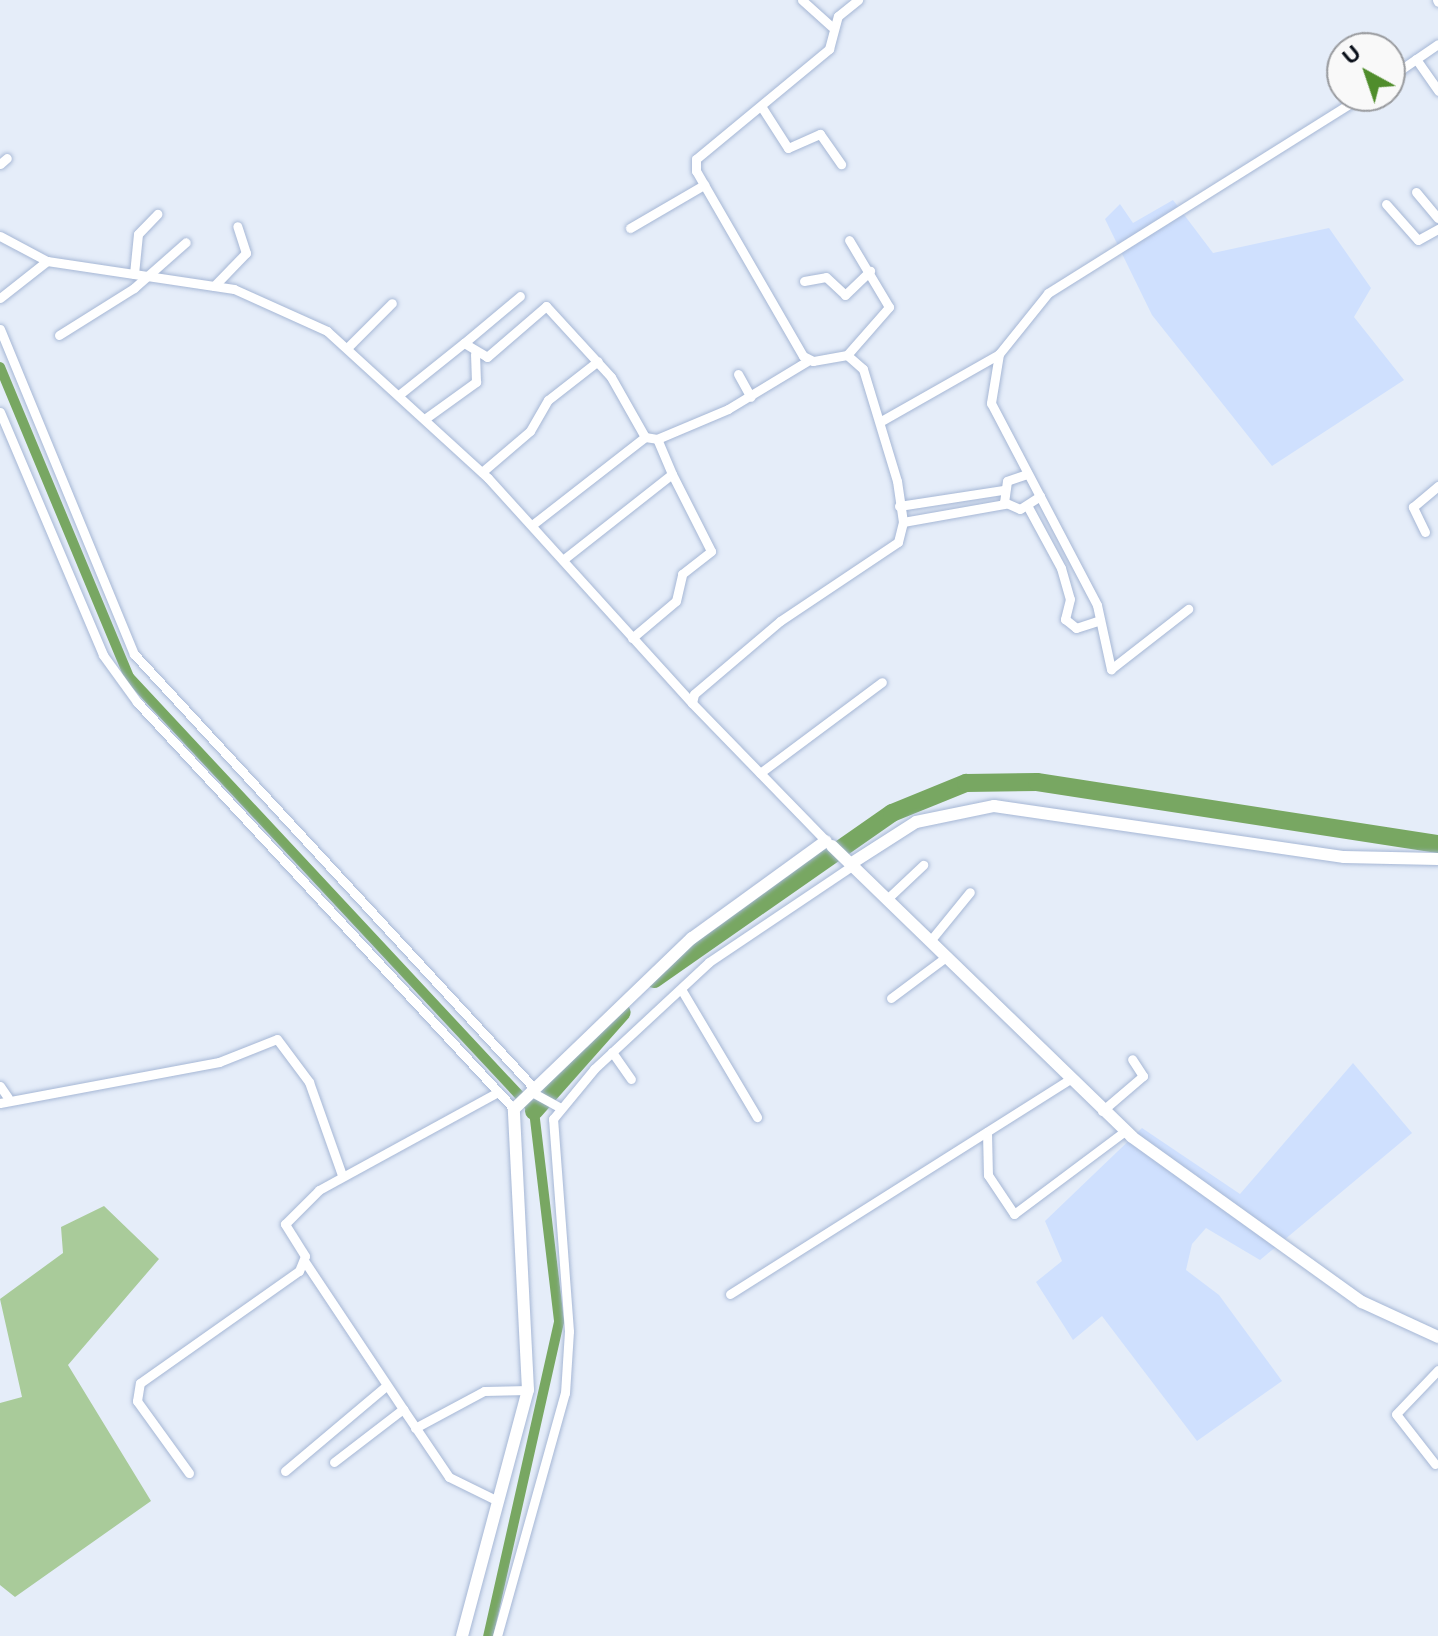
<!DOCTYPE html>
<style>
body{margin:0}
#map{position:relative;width:1438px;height:1636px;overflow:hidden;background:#e5edf9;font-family:Helvetica,sans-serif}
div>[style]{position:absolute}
.built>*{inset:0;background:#cfe0fe}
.green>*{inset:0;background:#a9cb9a}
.canal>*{height:10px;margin:-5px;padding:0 5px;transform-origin:5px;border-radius:5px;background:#78a762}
.river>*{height:18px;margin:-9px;padding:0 9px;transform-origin:9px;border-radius:9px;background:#78a762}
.roads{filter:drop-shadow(0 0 2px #a6b7d5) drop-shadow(0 0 2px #a6b7d5)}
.street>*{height:9px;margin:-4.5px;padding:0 4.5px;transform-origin:4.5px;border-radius:4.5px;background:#fff}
.secondary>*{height:12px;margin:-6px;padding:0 6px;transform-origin:6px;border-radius:6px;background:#fff}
span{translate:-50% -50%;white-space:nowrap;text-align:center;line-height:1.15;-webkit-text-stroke:7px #f9f9f9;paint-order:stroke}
.north{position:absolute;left:1326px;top:32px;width:80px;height:80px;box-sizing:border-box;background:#f9f9f9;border:2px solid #999b9f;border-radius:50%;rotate:320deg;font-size:22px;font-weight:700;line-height:32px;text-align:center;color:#080e18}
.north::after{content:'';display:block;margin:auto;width:28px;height:36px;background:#508d2c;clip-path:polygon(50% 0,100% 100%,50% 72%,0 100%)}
</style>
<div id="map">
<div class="built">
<i style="clip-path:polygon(1173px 200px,1213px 253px,1329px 228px,1371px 288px,1354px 317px,1404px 380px,1272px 466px,1152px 315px,1105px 219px,1120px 204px,1133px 223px)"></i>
<i style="clip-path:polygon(1353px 1063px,1412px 1133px,1260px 1260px,1206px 1228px,1192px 1244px,1186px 1270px,1219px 1295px,1282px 1381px,1197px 1441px,1102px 1316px,1073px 1340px,1036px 1282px,1062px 1261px,1045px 1221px,1142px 1128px,1240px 1194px)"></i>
</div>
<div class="green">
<i style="clip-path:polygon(104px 1206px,159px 1259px,68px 1365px,151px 1501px,15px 1597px,0 1585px,0 1403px,22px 1397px,0 1299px,63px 1253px,61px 1227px)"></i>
</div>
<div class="canal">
<i style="left:0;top:367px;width:336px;rotate:67.4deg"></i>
<i style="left:129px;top:677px;width:594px;rotate:46.98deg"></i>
<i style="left:534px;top:1111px;width:212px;rotate:83.2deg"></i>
<i style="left:559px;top:1322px;width:322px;rotate:102.7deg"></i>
</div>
<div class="river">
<i style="left:654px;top:979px;width:290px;rotate:-34.9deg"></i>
<i style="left:892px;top:813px;width:80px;rotate:-22.1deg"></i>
<i style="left:966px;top:783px;width:71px;rotate:-0.8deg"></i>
<i style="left:1037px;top:782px;width:406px;rotate:8.8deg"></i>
<i style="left:534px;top:1111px;width:132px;rotate:-48.4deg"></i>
</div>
<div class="roads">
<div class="street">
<i style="left:802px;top:0;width:40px;rotate:42deg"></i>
<i style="left:1437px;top:0;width:2px;rotate:63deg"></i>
<i style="left:1416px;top:59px;width:39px;rotate:55deg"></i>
<i style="left:1390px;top:77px;width:58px;rotate:-34.5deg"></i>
<i style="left:761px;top:106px;width:50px;rotate:57.3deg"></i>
<i style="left:788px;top:148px;width:35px;rotate:-24deg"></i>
<i style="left:820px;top:134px;width:37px;rotate:55deg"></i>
<i style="left:0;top:164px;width:9px;rotate:-41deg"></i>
<i style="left:1416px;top:192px;width:34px;rotate:50deg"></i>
<i style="left:1386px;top:204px;width:48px;rotate:48.4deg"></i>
<i style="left:1418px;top:240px;width:23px;rotate:-29deg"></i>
<i style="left:630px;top:228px;width:86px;rotate:-30.2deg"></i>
<i style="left:0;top:236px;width:53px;rotate:28deg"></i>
<i style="left:47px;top:261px;width:189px;rotate:8.5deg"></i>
<i style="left:234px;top:289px;width:102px;rotate:24.3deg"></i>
<i style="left:327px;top:331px;width:218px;rotate:42.4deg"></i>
<i style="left:488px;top:478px;width:304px;rotate:47.8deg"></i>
<i style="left:134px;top:274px;width:40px;rotate:-84.3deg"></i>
<i style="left:138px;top:234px;width:28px;rotate:-46deg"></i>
<i style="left:804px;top:281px;width:22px;rotate:-10deg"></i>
<i style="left:826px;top:277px;width:26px;rotate:43deg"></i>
<i style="left:845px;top:295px;width:35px;rotate:-44deg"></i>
<i style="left:214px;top:286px;width:46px;rotate:-45.9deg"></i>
<i style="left:246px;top:253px;width:28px;rotate:-108deg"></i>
<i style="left:0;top:298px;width:60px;rotate:-38.2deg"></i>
<i style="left:0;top:329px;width:352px;rotate:67.6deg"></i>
<i style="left:134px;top:654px;width:589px;rotate:47.34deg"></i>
<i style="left:59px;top:335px;width:89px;rotate:-32.1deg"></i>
<i style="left:134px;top:288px;width:69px;rotate:-41.5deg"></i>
<i style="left:464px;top:343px;width:73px;rotate:-40deg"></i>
<i style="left:348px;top:347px;width:62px;rotate:-45deg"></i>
<i style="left:999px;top:354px;width:50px;rotate:99.3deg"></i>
<i style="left:991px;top:403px;width:228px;rotate:62.3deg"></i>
<i style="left:1097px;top:605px;width:66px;rotate:77.7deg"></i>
<i style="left:1111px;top:669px;width:98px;rotate:-37.9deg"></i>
<i style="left:847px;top:355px;width:64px;rotate:-48.8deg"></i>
<i style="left:889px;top:307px;width:78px;rotate:-120.8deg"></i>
<i style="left:738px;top:374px;width:26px;rotate:61deg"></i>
<i style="left:400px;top:394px;width:82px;rotate:-38.6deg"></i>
<i style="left:464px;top:343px;width:27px;rotate:31deg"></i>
<i style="left:487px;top:357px;width:78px;rotate:-40.8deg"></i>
<i style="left:546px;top:306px;width:96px;rotate:47.5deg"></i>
<i style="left:611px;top:377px;width:69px;rotate:60.5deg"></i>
<i style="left:0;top:412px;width:264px;rotate:67deg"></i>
<i style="left:103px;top:655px;width:58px;rotate:54.1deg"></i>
<i style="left:137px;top:702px;width:555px;rotate:47.19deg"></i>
<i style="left:426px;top:418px;width:62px;rotate:-35.8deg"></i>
<i style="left:476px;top:382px;width:28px;rotate:-92deg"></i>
<i style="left:883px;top:420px;width:133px;rotate:-29.6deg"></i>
<i style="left:999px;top:354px;width:78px;rotate:-51.2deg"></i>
<i style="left:1048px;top:293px;width:371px;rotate:-32.1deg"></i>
<i style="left:482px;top:472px;width:63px;rotate:-40.5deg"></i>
<i style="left:530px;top:431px;width:36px;rotate:-60deg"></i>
<i style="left:548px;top:400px;width:63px;rotate:-38deg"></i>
<i style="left:1027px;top:474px;width:21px;rotate:161deg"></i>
<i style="left:1007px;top:481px;width:21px;rotate:98deg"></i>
<i style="left:1004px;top:502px;width:17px;rotate:24deg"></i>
<i style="left:1020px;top:509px;width:24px;rotate:-33deg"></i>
<i style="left:899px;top:506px;width:104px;rotate:-8.8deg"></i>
<i style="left:1028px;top:507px;width:69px;rotate:61.6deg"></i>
<i style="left:1061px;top:568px;width:32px;rotate:74deg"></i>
<i style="left:1070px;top:599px;width:21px;rotate:104deg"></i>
<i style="left:1065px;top:619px;width:14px;rotate:39deg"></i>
<i style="left:1076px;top:628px;width:23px;rotate:-18deg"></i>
<i style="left:903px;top:522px;width:104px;rotate:-10deg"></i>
<i style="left:532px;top:525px;width:143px;rotate:-37.9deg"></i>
<i style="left:645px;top:437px;width:12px;rotate:9deg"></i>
<i style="left:657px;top:439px;width:77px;rotate:-22.9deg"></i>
<i style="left:728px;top:409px;width:95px;rotate:-31.2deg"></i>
<i style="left:1425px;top:532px;width:28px;rotate:-116deg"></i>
<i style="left:1413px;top:507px;width:33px;rotate:-40deg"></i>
<i style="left:564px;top:559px;width:137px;rotate:-38.2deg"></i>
<i style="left:672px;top:474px;width:38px;rotate:-113deg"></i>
<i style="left:632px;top:638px;width:57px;rotate:-40.1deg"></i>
<i style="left:676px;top:601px;width:28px;rotate:-77deg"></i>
<i style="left:682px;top:574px;width:37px;rotate:-38deg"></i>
<i style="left:711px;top:551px;width:86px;rotate:-116.9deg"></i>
<i style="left:760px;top:773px;width:152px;rotate:-36.7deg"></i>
<i style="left:828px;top:843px;width:195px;rotate:-134.2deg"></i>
<i style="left:692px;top:703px;width:9px;rotate:-77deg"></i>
<i style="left:694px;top:694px;width:113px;rotate:-40.3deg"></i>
<i style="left:780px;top:621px;width:142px;rotate:-33.8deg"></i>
<i style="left:898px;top:542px;width:21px;rotate:-76deg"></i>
<i style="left:903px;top:522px;width:41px;rotate:-98.3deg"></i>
<i style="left:897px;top:481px;width:117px;rotate:-106.9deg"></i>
<i style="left:863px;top:369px;width:21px;rotate:-139deg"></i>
<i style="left:847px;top:355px;width:35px;rotate:170deg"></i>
<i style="left:813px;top:361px;width:11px;rotate:-153deg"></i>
<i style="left:803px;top:356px;width:214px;rotate:-120deg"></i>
<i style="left:696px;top:171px;width:12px;rotate:-90deg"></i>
<i style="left:696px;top:159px;width:173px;rotate:-39.6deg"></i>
<i style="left:829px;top:49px;width:34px;rotate:-75deg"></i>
<i style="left:838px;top:16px;width:26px;rotate:-39deg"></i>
<i style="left:887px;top:899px;width:50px;rotate:-43.4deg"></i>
<i style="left:930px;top:941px;width:63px;rotate:-50.8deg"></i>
<i style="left:681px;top:989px;width:149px;rotate:59.3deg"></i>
<i style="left:891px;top:998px;width:69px;rotate:-36.7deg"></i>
<i style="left:612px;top:1052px;width:33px;rotate:55deg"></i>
<i style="left:0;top:1086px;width:14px;rotate:56deg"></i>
<i style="left:530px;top:1091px;width:33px;rotate:29deg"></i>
<i style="left:0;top:1103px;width:223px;rotate:-10.6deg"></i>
<i style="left:219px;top:1062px;width:62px;rotate:-21.6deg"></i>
<i style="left:277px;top:1039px;width:54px;rotate:53.3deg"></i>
<i style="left:309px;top:1082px;width:99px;rotate:70.5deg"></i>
<i style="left:1102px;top:1111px;width:54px;rotate:-40.5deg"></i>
<i style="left:1143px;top:1076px;width:20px;rotate:-123deg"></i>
<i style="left:987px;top:1132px;width:43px;rotate:88.7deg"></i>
<i style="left:988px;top:1175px;width:47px;rotate:56.3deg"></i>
<i style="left:1014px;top:1214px;width:139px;rotate:-36.8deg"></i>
<i style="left:305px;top:1262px;width:177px;rotate:56.3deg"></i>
<i style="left:730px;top:1294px;width:402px;rotate:-32.3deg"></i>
<i style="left:415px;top:1428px;width:78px;rotate:-28.2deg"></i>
<i style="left:484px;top:1391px;width:44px;rotate:-1.3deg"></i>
<i style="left:334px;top:1462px;width:87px;rotate:-37.5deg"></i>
<i style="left:403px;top:1409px;width:82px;rotate:55.9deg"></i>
<i style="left:449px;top:1477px;width:55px;rotate:26.1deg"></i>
<i style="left:1435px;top:1464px;width:63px;rotate:-128deg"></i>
<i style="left:1396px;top:1414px;width:61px;rotate:-46.3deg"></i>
<i style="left:285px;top:1471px;width:132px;rotate:-40.1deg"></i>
<i style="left:189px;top:1473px;width:89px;rotate:-125.8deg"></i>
<i style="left:137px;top:1401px;width:18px;rotate:-81deg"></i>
<i style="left:140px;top:1383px;width:194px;rotate:-35.2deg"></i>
<i style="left:299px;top:1271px;width:16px;rotate:-68deg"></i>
<i style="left:305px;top:1256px;width:38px;rotate:-122deg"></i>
<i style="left:285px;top:1224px;width:48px;rotate:-45deg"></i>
<i style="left:319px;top:1190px;width:204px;rotate:-28.7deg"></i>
<i style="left:497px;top:1636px;width:252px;rotate:-74.4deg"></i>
<i style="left:565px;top:1393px;width:62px;rotate:-86.3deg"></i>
<i style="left:569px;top:1331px;width:213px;rotate:-94.3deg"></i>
<i style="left:553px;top:1119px;width:65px;rotate:-50.6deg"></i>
<i style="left:594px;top:1069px;width:157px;rotate:-42.9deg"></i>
<i style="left:709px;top:962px;width:172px;rotate:-33.9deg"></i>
</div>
<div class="secondary">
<i style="left:832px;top:846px;width:418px;rotate:44.1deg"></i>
<i style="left:1132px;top:1137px;width:283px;rotate:35.7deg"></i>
<i style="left:1362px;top:1302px;width:84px;rotate:24.7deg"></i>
<i style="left:852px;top:863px;width:76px;rotate:-32.6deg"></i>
<i style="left:916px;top:822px;width:80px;rotate:-11.6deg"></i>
<i style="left:994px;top:806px;width:354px;rotate:8.3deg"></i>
<i style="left:1344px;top:857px;width:94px;rotate:1.2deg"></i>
<i style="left:462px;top:1636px;width:255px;rotate:-75deg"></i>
<i style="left:528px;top:1390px;width:281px;rotate:-92.9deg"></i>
<i style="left:514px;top:1109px;width:247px;rotate:-43.9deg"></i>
<i style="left:692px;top:938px;width:165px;rotate:-35.9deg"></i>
</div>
</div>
<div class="north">U</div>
</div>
